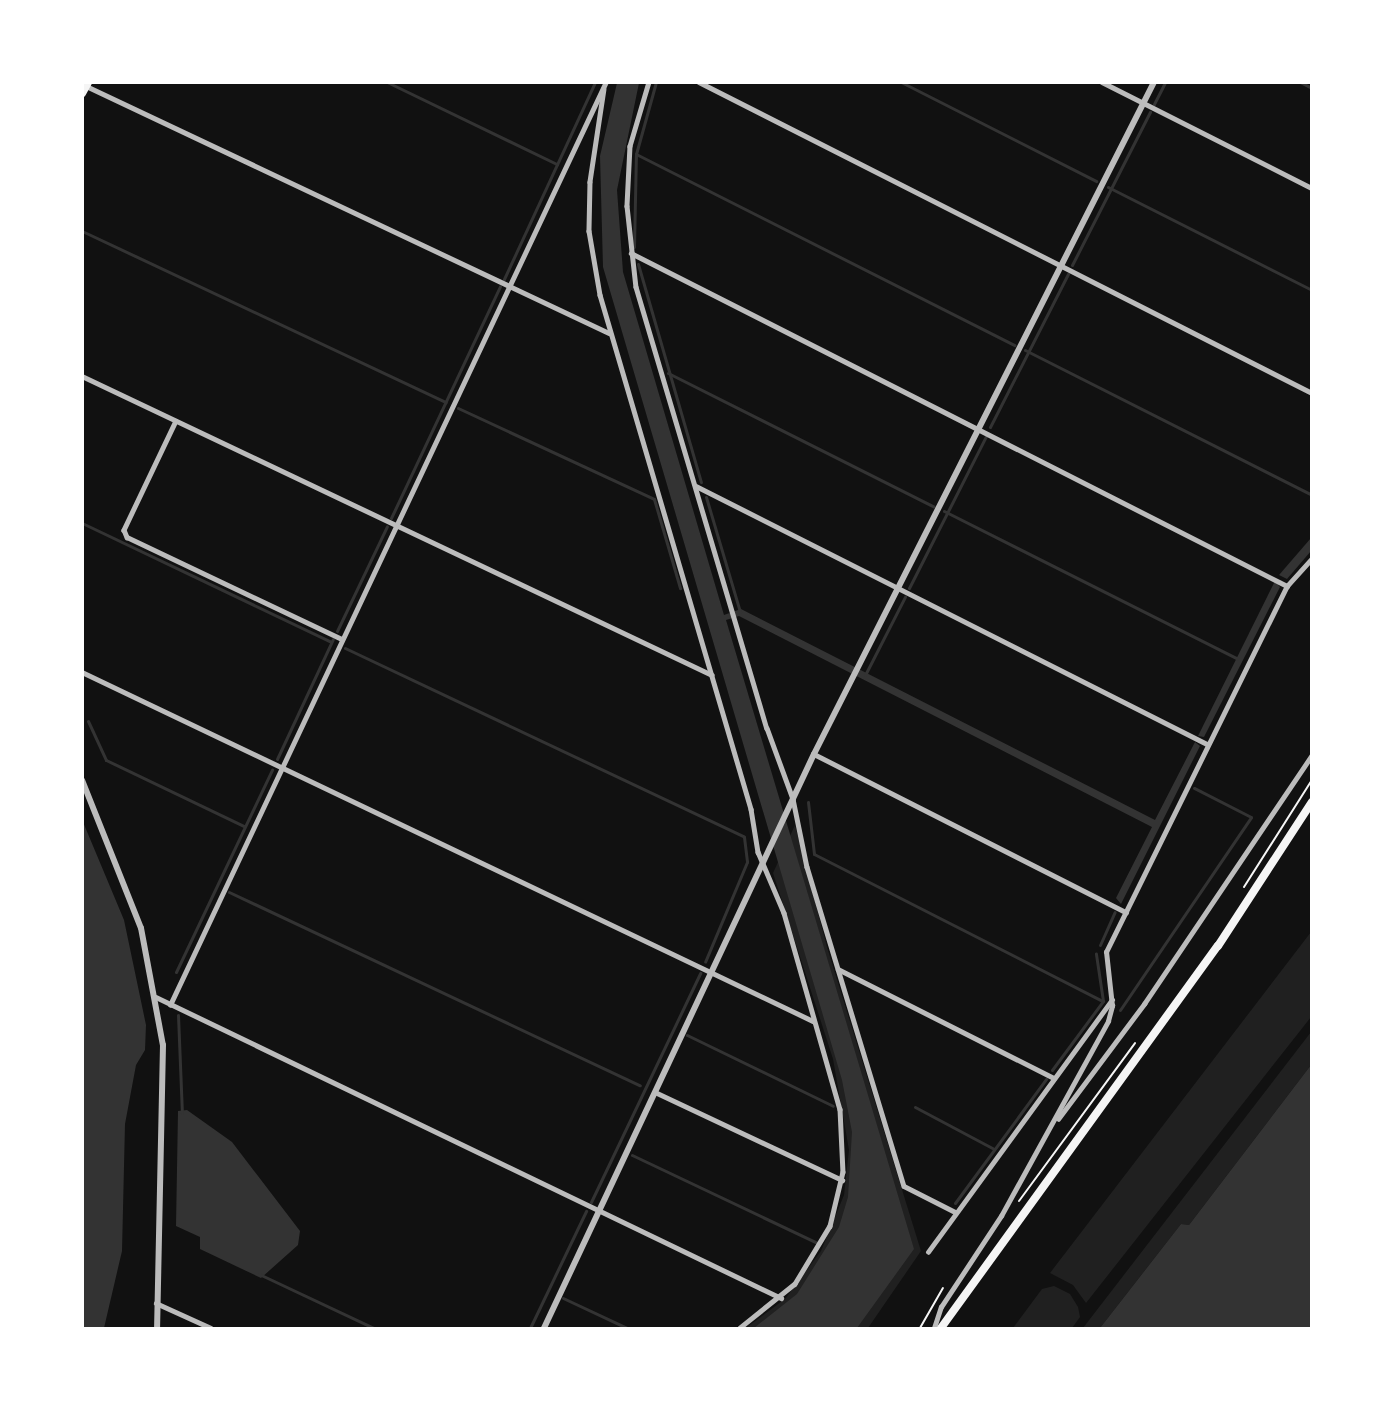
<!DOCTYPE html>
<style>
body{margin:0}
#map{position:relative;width:1394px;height:1411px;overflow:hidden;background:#111;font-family:Signika,sans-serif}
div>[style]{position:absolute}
.green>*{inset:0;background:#202020}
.water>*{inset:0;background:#333}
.stream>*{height:3px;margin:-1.5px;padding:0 1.5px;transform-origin:1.5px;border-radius:1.5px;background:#333}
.path>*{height:2px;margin:-1px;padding:0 1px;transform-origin:1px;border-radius:1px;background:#f5f5f5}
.minor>*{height:4.5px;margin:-2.25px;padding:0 2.25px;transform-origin:2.25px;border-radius:2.25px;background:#bcbcbc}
.tertiary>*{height:6px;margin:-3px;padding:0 3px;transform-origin:3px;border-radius:3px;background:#bcbcbc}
.secondary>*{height:7px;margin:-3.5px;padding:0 3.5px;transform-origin:3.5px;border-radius:3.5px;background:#f5f5f5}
.primary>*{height:8px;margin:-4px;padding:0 4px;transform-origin:4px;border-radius:4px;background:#f5f5f5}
span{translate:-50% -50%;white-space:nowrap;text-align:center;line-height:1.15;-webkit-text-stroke:5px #fff;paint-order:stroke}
.frame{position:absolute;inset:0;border:84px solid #fff;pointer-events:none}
</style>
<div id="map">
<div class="green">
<i style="clip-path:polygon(795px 825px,827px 947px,921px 1251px,868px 1328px,746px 1328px,785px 1299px,821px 1251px,844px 1195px,849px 1150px,833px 1059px,773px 873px)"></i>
<i style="clip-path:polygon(1311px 932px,1311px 1017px,1086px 1303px,1073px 1285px,1050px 1273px)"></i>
<i style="clip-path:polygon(1311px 1032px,1311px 1065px,1189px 1225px,1181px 1224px,1100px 1328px,1083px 1328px)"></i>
<i style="clip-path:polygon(1054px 1286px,1070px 1294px,1078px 1307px,1080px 1317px,1072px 1328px,1013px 1328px,1042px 1289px)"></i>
</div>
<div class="water">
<i style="clip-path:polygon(617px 83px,639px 83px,617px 190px,623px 272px,724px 615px,741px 609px,1155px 820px,1195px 742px,1200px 746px,1121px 904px,1116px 898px,1152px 827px,739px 616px,726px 620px,914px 1249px,857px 1328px,754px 1328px,797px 1294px,839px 1227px,848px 1197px,852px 1132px,842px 1080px,603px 267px,600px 156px)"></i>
<i style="clip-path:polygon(1311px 538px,1311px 551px,1287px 579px,1279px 575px)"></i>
<i style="clip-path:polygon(1275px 581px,1280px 587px,1204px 737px,1198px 736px)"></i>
<i style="clip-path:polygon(83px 822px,124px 920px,146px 1025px,145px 1050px,136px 1065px,125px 1124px,122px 1251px,104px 1328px,82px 1328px)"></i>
<i style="clip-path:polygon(1311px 1065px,1311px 1328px,1100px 1328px,1181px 1224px,1189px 1225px)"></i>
<i style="clip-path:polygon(187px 1110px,232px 1142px,300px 1231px,298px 1245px,261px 1278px,200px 1249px,200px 1237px,176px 1226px,178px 1111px)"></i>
</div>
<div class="stream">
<i style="left:387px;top:82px;width:189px;rotate:25.8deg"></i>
<i style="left:901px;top:82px;width:219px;rotate:26.9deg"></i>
<i style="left:1300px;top:82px;width:13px;rotate:27deg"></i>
<i style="left:1154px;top:104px;width:25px;rotate:-63deg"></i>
<i style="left:636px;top:154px;width:424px;rotate:26.8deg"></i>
<i style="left:1108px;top:187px;width:229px;rotate:26.8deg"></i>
<i style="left:82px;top:231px;width:402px;rotate:25.2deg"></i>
<i style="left:634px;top:247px;width:93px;rotate:-88.8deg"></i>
<i style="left:636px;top:154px;width:75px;rotate:-74.5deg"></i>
<i style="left:638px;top:264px;width:227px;rotate:73.9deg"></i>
<i style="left:1072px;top:265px;width:172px;rotate:-63deg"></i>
<i style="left:504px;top:279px;width:217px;rotate:-65.2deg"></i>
<i style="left:1025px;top:350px;width:322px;rotate:26.8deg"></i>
<i style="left:668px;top:373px;width:297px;rotate:26.7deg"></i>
<i style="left:458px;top:408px;width:216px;rotate:24.9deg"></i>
<i style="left:654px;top:499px;width:93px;rotate:73.7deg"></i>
<i style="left:990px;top:427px;width:172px;rotate:-63deg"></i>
<i style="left:706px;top:497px;width:120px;rotate:73.5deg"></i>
<i style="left:944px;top:511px;width:329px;rotate:26.7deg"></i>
<i style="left:391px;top:518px;width:256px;rotate:-64.8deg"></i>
<i style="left:82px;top:523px;width:276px;rotate:25.5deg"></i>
<i style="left:909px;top:588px;width:170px;rotate:-63.1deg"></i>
<i style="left:337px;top:631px;width:116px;rotate:-64.5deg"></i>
<i style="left:345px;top:648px;width:441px;rotate:25.3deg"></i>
<i style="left:744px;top:837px;width:25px;rotate:83deg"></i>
<i style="left:747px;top:862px;width:108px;rotate:112.8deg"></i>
<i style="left:865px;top:675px;width:88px;rotate:-62.9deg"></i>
<i style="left:88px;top:721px;width:43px;rotate:65.2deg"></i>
<i style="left:106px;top:760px;width:153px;rotate:25.6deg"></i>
<i style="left:277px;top:759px;width:132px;rotate:-65deg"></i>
<i style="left:808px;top:802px;width:52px;rotate:83.4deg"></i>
<i style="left:814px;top:854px;width:324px;rotate:27deg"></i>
<i style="left:229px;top:892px;width:454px;rotate:25.2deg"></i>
<i style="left:1100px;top:945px;width:36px;rotate:-66deg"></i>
<i style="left:176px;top:972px;width:224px;rotate:-64.6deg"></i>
<i style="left:1120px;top:1010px;width:233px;rotate:-55.8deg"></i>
<i style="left:1251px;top:817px;width:64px;rotate:-153deg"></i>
<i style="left:178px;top:1015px;width:98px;rotate:87.7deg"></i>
<i style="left:687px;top:1035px;width:162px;rotate:25.9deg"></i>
<i style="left:1052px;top:1070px;width:86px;rotate:-53.5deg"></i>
<i style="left:1103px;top:1001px;width:48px;rotate:-98.5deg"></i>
<i style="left:915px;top:1107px;width:89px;rotate:28deg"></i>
<i style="left:632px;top:1155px;width:205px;rotate:25.4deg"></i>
<i style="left:591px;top:1202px;width:254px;rotate:-64.5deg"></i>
<i style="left:955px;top:1203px;width:154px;rotate:-53.7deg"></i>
<i style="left:259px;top:1274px;width:127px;rotate:25.2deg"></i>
<i style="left:563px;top:1298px;width:71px;rotate:25.1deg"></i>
<i style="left:530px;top:1328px;width:130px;rotate:-64.4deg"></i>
</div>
<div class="path">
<i style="left:1244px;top:887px;width:127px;rotate:-57.6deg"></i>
<i style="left:1019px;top:1201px;width:196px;rotate:-53.7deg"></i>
<i style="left:920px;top:1328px;width:46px;rotate:-60.1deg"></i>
</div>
<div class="minor">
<i style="left:649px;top:82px;width:67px;rotate:106.5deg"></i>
<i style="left:630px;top:146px;width:60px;rotate:92.9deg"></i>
<i style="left:627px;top:206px;width:81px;rotate:83.7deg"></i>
<i style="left:636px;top:287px;width:460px;rotate:73.5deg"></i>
<i style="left:767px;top:728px;width:76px;rotate:69.9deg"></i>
<i style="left:793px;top:799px;width:69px;rotate:78.4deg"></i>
<i style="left:807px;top:867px;width:333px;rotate:73.1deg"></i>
<i style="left:904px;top:1186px;width:57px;rotate:27deg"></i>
<i style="left:699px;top:82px;width:687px;rotate:26.9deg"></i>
<i style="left:1102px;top:82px;width:235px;rotate:26.8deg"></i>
<i style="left:82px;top:84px;width:583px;rotate:25.29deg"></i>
<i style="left:604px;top:89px;width:94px;rotate:98.6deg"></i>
<i style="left:590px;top:182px;width:49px;rotate:91.2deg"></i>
<i style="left:589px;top:231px;width:65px;rotate:80.2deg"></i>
<i style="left:600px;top:295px;width:536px;rotate:73.63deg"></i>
<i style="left:751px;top:809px;width:44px;rotate:80.8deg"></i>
<i style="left:758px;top:852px;width:66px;rotate:66.9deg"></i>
<i style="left:784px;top:913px;width:204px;rotate:74.1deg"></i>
<i style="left:840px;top:1109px;width:63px;rotate:87.3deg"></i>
<i style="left:843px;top:1172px;width:56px;rotate:103.5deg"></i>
<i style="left:830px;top:1226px;width:68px;rotate:121.1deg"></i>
<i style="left:795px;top:1284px;width:70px;rotate:141.3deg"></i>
<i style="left:631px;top:253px;width:736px;rotate:26.91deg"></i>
<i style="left:82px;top:376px;width:697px;rotate:25.39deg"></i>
<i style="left:176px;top:421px;width:121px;rotate:115.5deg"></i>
<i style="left:124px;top:530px;width:8px;rotate:67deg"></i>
<i style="left:127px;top:537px;width:238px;rotate:25.4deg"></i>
<i style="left:696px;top:486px;width:572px;rotate:26.79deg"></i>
<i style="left:82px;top:672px;width:810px;rotate:25.52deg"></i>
<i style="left:814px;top:754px;width:350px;rotate:26.9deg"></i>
<i style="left:838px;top:969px;width:242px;rotate:26.8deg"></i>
<i style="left:156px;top:997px;width:694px;rotate:25.72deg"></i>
<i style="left:170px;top:1005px;width:1021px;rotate:-64.72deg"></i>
<i style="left:655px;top:1092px;width:207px;rotate:25.2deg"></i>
<i style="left:1058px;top:1119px;width:144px;rotate:-53.2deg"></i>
<i style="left:1144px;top:1004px;width:300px;rotate:-56deg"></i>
<i style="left:928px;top:1252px;width:312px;rotate:-53.9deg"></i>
<i style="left:156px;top:1303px;width:60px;rotate:24.4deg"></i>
<i style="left:934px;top:1328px;width:22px;rotate:-72deg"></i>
<i style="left:941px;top:1307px;width:109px;rotate:-56.6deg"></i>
<i style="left:1001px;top:1216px;width:222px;rotate:-61.2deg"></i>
<i style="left:1108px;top:1021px;width:16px;rotate:-75deg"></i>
<i style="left:1112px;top:1006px;width:54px;rotate:-96.3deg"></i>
<i style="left:1106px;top:952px;width:408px;rotate:-63.7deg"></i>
<i style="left:1287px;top:586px;width:38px;rotate:-48deg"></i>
</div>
<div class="tertiary">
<i style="left:82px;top:780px;width:159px;rotate:68.3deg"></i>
<i style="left:141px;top:928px;width:119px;rotate:79.4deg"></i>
<i style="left:163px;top:1045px;width:283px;rotate:91.2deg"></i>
<i style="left:544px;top:1328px;width:634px;rotate:-64.81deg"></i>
<i style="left:814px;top:754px;width:753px;rotate:-63.16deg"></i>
</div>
<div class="secondary">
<i style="left:82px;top:93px;width:13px;rotate:-61deg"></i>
</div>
<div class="primary">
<i style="left:941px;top:1328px;width:472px;rotate:-54.1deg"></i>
<i style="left:1218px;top:946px;width:172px;rotate:-56.9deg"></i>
</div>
<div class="frame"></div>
</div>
